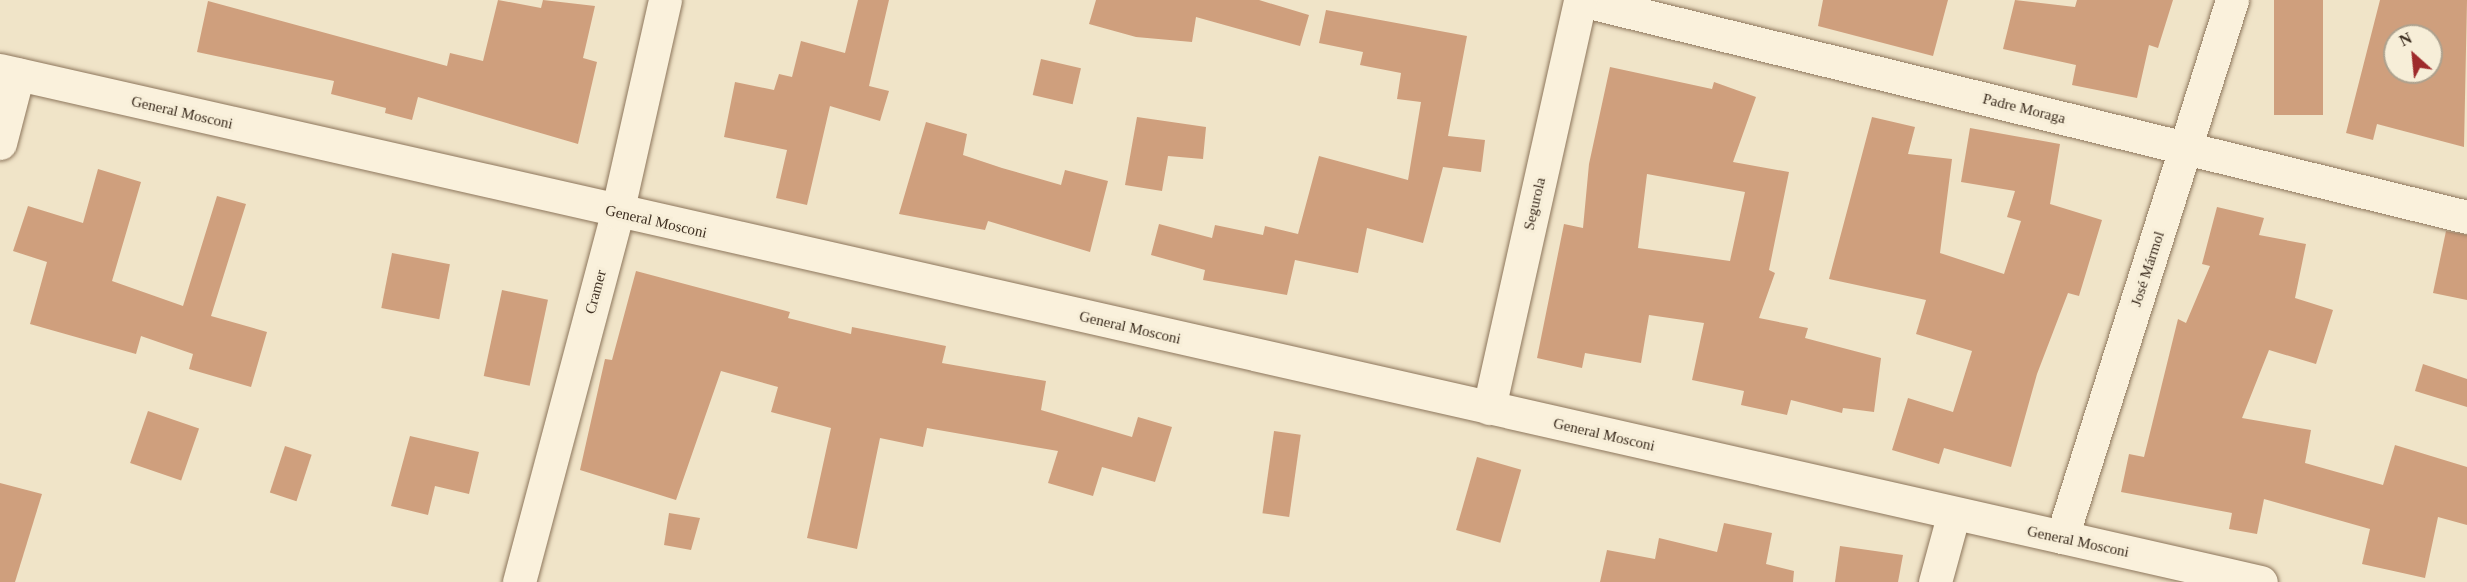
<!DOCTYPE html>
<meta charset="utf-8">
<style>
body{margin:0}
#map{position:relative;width:2467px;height:582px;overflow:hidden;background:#f0e4c8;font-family:Georgia,serif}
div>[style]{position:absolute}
.building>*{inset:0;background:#cf9f7d;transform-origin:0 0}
.roads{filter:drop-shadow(0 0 2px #8d765c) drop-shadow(0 0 2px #8d765c)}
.street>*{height:33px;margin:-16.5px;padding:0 16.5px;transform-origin:16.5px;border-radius:16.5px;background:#faf1dc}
.secondary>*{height:33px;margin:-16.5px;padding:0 16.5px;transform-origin:16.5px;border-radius:16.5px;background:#faf1dc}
span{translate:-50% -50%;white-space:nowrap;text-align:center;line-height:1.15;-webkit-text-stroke:6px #f7eed8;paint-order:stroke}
.street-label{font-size:15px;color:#3d2e20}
.north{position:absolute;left:2383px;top:24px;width:60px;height:60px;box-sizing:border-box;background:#f7eed8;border:2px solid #ada18e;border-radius:50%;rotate:333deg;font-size:16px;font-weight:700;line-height:24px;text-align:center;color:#3d2e20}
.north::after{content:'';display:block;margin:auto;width:21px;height:27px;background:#9e2a2b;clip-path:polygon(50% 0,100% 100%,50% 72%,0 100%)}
</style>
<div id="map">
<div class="building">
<i style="clip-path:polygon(498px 0,541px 8px,543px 0,595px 6px,583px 58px,597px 62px,578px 144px,418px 97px,412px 120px,385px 113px,386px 108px,331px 94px,334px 81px,197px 52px,208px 1px,447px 66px,450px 53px,483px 61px)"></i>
<i style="clip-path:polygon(858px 0,889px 0,869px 86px,889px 91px,880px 121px,830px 106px,807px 205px,776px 198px,787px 150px,724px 137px,735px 82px,774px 90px,779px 74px,792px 77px,801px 41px,845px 53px)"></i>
<i style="clip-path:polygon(1096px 0,1259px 0,1309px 15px,1300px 46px,1196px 17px,1192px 42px,1136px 37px,1089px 24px)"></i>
<i style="clip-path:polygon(1823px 0,1948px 0,1933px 56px,1818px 26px)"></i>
<i style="clip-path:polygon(2015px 0,2075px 7px,2077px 0,2173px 0,2158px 48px,2149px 45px,2137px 98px,2072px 85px,2076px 65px,2003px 49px)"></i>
<i style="left:2274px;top:0;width:49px;height:115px"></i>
<i style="clip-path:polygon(evenodd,2380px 0,2467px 0,2464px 147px,2377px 124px,2373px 140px,2346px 133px,2380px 0,2395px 36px,2431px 36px,2431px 72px,2395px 72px,2395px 36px)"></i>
<i style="clip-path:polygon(1326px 10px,1467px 36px,1448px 136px,1485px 140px,1481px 172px,1443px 167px,1423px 243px,1367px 228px,1358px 273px,1295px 260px,1287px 295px,1203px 280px,1205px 270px,1151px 255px,1159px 224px,1212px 238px,1215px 225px,1263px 235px,1265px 226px,1298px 234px,1319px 156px,1408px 180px,1421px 102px,1397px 99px,1401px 73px,1360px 65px,1363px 52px,1319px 43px)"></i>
<i style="left:1041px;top:59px;width:41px;height:37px;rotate:13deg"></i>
<i style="clip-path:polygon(evenodd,1610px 67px,1712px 89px,1714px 82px,1756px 97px,1733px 162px,1789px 172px,1769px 270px,1775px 273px,1759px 318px,1808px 328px,1805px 338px,1881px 358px,1874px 412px,1843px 408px,1842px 413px,1791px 400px,1787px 415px,1741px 405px,1744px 391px,1692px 380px,1704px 323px,1649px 315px,1641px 363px,1585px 353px,1582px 368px,1537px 358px,1564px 224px,1583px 228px,1589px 164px,1610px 67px,1647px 174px,1745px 192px,1730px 261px,1638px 248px,1647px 174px)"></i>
<i style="clip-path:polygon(1137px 117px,1206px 127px,1203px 159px,1168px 156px,1162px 191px,1125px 185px)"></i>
<i style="clip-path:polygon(1872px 117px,1915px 127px,1908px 154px,1952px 159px,1940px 253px,2004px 274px,2021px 221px,2007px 217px,2015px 191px,1961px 182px,1970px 128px,2060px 144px,2050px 204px,2102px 220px,2079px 296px,2068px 293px,2037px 374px,2011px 467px,1944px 448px,1939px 464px,1892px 450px,1908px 398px,1953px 412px,1972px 351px,1916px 334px,1926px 300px,1829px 279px)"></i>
<i style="clip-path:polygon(926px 122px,967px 134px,963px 155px,1002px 168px,1061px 185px,1065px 170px,1108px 181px,1090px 252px,988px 221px,985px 230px,899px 214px)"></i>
<i style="clip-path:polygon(98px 169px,141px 182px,112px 281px,183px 306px,217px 196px,246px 204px,211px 316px,267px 332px,251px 387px,189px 369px,193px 354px,141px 336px,136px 354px,30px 324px,47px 262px,13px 251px,28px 206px,83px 223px)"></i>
<i style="clip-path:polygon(2217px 207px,2264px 218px,2259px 235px,2306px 244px,2295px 298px,2333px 310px,2316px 364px,2269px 350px,2242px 418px,2311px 430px,2305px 463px,2383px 485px,2395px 445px,2467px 467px,2467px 525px,2438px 517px,2425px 578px,2362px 564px,2370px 529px,2264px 499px,2257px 534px,2229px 529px,2232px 513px,2121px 492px,2129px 454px,2144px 457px,2178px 319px,2186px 323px,2210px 266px,2202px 264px)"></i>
<i style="clip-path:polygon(2446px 231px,2467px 235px,2467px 300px,2433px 293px)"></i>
<i style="left:392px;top:253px;width:59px;height:56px;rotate:11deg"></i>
<i style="clip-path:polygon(636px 271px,790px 312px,788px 318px,851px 334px,852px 327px,946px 346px,942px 363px,1046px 381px,1041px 410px,1132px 437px,1138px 417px,1172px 427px,1155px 482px,1102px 467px,1093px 496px,1048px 483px,1058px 451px,927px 428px,923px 447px,880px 438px,857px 549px,807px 538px,831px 428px,771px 412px,778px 387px,721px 371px,676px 500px,580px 470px,605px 359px,612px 360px)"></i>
<i style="left:502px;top:290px;width:47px;height:88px;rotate:12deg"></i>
<i style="clip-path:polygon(2423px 364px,2467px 379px,2467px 407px,2415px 391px)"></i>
<i style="left:148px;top:411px;width:54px;height:55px;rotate:19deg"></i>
<i style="left:1274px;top:431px;width:27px;height:83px;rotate:8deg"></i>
<i style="clip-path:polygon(410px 436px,479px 452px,469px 494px,435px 486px,428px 515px,391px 506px)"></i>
<i style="left:285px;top:446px;width:28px;height:49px;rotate:18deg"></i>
<i style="left:1477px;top:457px;width:46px;height:76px;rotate:16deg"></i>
<i style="clip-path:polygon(0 483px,42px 494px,15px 582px,0 582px)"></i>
<i style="clip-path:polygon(669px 513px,700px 518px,691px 550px,664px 545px)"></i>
<i style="clip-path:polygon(1724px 523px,1772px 533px,1766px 564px,1794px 571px,1793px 582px,1600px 582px,1607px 550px,1655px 559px,1659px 538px,1717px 552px)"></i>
<i style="clip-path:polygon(1840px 546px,1903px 555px,1898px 582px,1835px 582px)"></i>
</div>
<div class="roads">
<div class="street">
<i style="left:1581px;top:0;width:912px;rotate:13.76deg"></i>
<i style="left:0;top:143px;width:71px;rotate:-75.4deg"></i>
<i style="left:1489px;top:408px;width:418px;rotate:-77.4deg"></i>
<i style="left:2062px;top:537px;width:563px;rotate:-72.43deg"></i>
<i style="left:519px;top:582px;width:382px;rotate:-75.1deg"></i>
<i style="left:617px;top:213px;width:218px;rotate:-77.3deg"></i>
<i style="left:1935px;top:582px;width:68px;rotate:-74.7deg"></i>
</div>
<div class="secondary">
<i style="left:0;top:70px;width:2318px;rotate:12.76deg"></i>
</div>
</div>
<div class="street-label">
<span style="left:2024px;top:109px;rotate:14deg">Padre Moraga</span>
<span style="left:182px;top:113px;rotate:13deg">General Mosconi</span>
<span style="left:1535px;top:204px;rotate:-77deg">Segurola</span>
<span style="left:656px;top:222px;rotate:13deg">General Mosconi</span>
<span style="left:2148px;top:269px;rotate:-72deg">José Mármol</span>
<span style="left:596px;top:292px;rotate:-75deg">Cramer</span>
<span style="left:1130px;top:328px;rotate:13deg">General Mosconi</span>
<span style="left:1604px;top:435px;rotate:13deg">General Mosconi</span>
<span style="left:2078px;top:542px;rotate:12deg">General Mosconi</span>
</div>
<div class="north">N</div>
</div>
